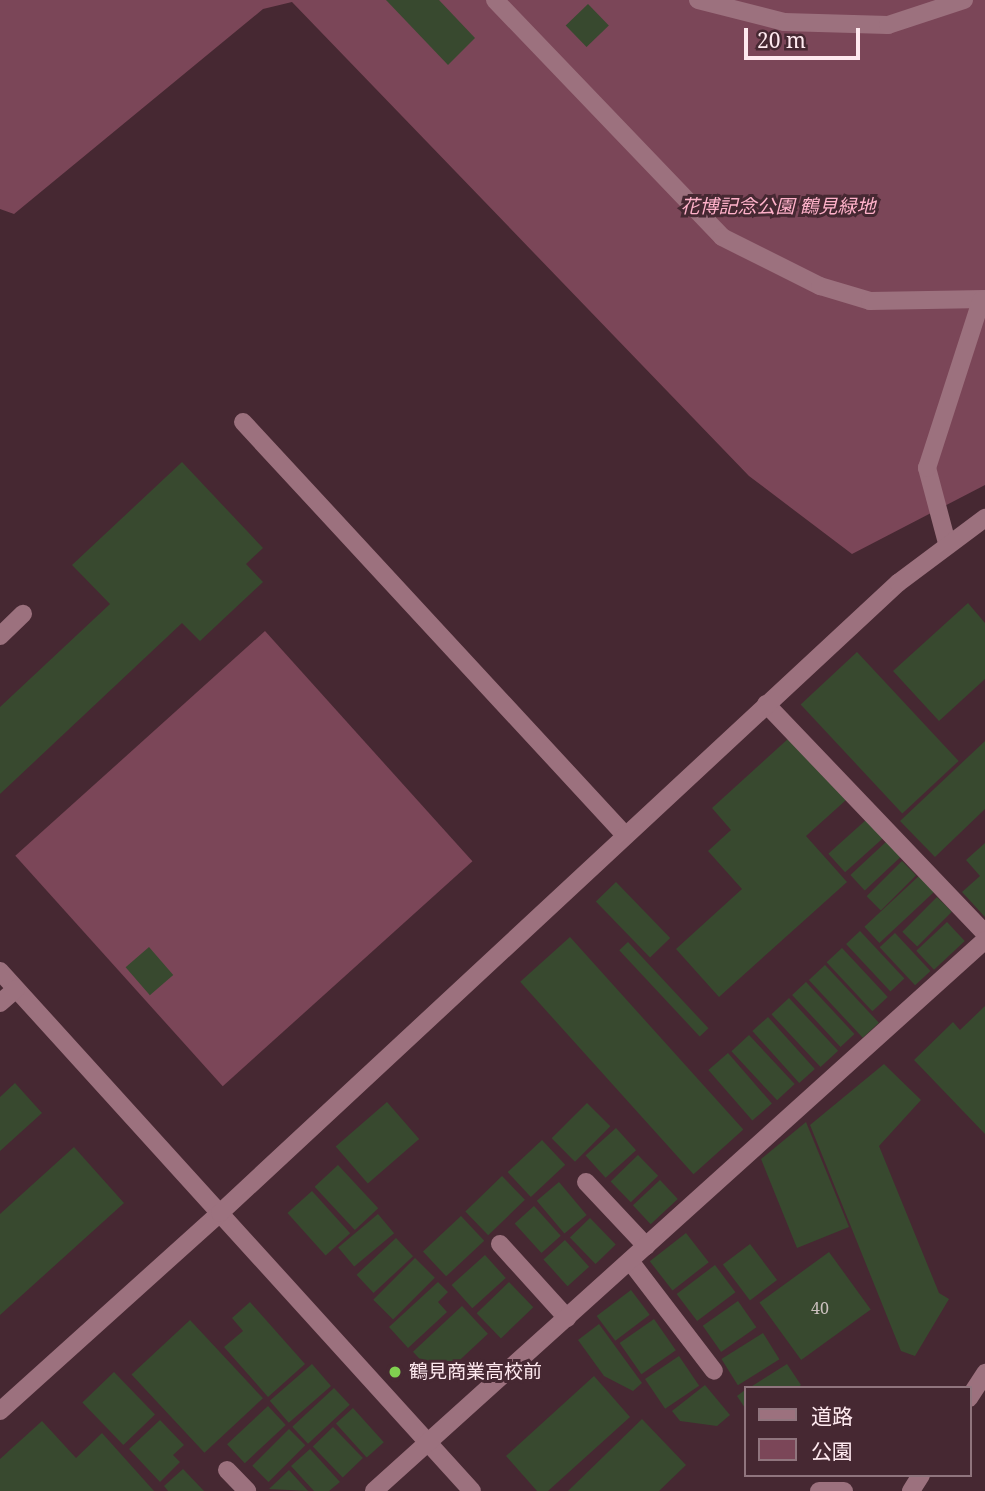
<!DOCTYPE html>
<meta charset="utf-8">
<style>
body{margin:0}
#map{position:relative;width:985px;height:1491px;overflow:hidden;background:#462832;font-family:"Noto Serif","Noto Sans JP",serif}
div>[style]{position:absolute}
.green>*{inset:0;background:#7b4658;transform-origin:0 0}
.building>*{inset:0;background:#38492f;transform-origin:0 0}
.minor>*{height:18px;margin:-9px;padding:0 9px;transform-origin:9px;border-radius:9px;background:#9c717e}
.dots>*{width:19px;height:19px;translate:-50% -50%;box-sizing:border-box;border:4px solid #462832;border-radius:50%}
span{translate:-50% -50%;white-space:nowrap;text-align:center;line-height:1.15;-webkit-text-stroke:6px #462832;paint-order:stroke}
.number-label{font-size:16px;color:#ccc1bf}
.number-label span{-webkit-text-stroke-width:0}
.park-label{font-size:19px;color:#feb1c9;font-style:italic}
.poi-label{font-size:19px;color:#fee9ef}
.left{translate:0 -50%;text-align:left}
.legend{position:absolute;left:744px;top:1386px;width:228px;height:91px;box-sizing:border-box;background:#462832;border:2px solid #90757e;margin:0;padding:9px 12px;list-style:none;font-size:21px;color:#fee9ef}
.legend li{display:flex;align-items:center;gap:14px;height:35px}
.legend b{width:35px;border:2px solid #90757e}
.scale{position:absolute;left:744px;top:28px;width:116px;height:32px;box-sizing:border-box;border:4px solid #fee9ef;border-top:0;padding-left:9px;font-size:21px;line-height:24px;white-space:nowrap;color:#fee9ef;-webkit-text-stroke:5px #462832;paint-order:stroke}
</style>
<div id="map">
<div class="green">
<i style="clip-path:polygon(0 0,985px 0,985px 485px,852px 554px,749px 476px,292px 2px,263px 9px,14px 214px,0 209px)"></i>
<i style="left:265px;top:631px;width:310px;height:336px;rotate:48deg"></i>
</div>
<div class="building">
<i style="clip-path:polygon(386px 0,439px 0,475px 38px,448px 65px)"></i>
<i style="left:588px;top:4px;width:30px;height:31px;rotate:46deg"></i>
<i style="clip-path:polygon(182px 462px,263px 548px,246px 564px,263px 582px,200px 641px,182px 623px,0 794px,0 707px,110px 604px,72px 565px)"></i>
<i style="clip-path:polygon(968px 603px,985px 623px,985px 679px,939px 721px,893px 671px)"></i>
<i style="left:857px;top:652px;width:149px;height:77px;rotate:47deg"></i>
<i style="clip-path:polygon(789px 738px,846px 800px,806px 836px,847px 882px,719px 997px,676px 949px,742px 889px,708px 851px,731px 830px,712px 808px)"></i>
<i style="clip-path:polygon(985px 741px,985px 809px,935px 857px,900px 821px)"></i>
<i style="left:867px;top:819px;width:25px;height:52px;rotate:48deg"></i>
<i style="left:887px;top:841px;width:21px;height:50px;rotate:47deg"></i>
<i style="clip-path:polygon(985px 843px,985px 917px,962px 892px,980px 876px,966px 860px)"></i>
<i style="left:902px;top:861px;width:20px;height:50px;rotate:45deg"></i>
<i style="left:920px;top:875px;width:22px;height:76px;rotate:47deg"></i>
<i style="left:616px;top:882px;width:78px;height:28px;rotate:46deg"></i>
<i style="left:937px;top:897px;width:21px;height:49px;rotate:45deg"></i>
<i style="left:947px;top:922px;width:26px;height:42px;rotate:47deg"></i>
<i style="left:860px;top:931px;width:65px;height:19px;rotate:47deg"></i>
<i style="left:895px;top:933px;width:52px;height:21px;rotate:47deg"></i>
<i style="left:570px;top:937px;width:259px;height:67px;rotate:48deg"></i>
<i style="left:628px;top:942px;width:118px;height:12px;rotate:47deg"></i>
<i style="left:149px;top:947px;width:37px;height:31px;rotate:49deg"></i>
<i style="left:842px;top:948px;width:67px;height:21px;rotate:47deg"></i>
<i style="left:825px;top:965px;width:79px;height:22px;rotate:47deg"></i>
<i style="left:806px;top:982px;width:71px;height:19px;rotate:47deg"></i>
<i style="left:789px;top:998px;width:72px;height:24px;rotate:47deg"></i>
<i style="clip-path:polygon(985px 1006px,985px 1134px,914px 1060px,953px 1022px,960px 1030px)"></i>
<i style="left:768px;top:1017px;width:70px;height:21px;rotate:48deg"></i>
<i style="left:749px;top:1035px;width:67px;height:24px;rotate:47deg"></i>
<i style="left:728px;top:1053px;width:67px;height:26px;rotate:49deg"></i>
<i style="clip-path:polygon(884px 1064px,921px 1100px,879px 1146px,939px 1293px,949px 1299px,915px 1356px,901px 1351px,810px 1125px)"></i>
<i style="clip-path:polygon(15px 1083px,42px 1113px,0 1151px,0 1097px)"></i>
<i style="left:387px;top:1102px;width:49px;height:68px;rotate:49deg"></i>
<i style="left:587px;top:1103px;width:33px;height:50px;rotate:45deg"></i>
<i style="clip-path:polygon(806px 1122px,849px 1227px,797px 1248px,761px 1159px)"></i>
<i style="left:616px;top:1128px;width:30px;height:41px;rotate:48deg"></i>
<i style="left:542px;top:1140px;width:34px;height:47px;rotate:47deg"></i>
<i style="clip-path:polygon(74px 1147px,124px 1203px,0 1315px,0 1214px)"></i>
<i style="left:638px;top:1155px;width:29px;height:38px;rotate:46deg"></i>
<i style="left:338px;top:1165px;width:59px;height:32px;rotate:47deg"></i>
<i style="left:502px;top:1176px;width:33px;height:51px;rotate:46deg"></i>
<i style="left:660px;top:1180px;width:26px;height:37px;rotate:47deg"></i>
<i style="left:559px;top:1182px;width:43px;height:29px;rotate:50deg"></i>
<i style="left:312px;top:1191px;width:57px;height:33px;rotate:48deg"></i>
<i style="left:534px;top:1206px;width:40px;height:26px;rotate:48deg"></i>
<i style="left:378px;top:1214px;width:25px;height:52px;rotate:50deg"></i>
<i style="left:461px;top:1216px;width:34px;height:52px;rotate:47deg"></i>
<i style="left:590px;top:1218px;width:37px;height:28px;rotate:46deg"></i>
<i style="left:686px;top:1233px;width:37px;height:46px;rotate:52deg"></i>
<i style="left:396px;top:1238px;width:25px;height:54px;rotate:47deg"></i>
<i style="left:565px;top:1240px;width:36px;height:29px;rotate:48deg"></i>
<i style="left:750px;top:1244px;width:45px;height:34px;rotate:53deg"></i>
<i style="left:829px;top:1252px;width:71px;height:86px;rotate:54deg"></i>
<i style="left:485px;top:1255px;width:31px;height:45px;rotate:48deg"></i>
<i style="left:415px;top:1258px;width:28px;height:59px;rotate:45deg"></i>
<i style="left:715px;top:1265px;width:34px;height:48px;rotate:53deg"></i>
<i style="clip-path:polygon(438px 1282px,448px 1292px,438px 1302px,447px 1312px,408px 1348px,389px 1327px)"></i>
<i style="left:509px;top:1282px;width:35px;height:45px;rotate:46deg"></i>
<i style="left:631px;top:1290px;width:31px;height:43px;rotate:53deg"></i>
<i style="left:738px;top:1301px;width:32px;height:43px;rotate:55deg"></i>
<i style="clip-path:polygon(250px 1302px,305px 1364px,268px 1397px,224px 1347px,243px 1331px,232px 1318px)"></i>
<i style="left:462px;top:1306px;width:38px;height:67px;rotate:47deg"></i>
<i style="left:654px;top:1319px;width:38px;height:42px;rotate:55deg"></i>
<i style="left:190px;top:1320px;width:107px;height:80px;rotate:47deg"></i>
<i style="clip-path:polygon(599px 1324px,642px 1383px,633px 1391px,604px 1376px,578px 1340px)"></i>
<i style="left:763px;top:1333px;width:31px;height:49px;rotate:58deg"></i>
<i style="left:679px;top:1356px;width:36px;height:41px;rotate:56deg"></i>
<i style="left:312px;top:1364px;width:29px;height:56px;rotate:49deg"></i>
<i style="clip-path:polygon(787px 1364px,801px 1385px,797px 1388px,749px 1388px)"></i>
<i style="left:114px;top:1372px;width:59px;height:44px;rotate:46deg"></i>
<i style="clip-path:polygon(594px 1376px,630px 1417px,548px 1491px,537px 1491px,506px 1456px)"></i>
<i style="clip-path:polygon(705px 1385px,730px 1415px,717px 1426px,680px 1421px,672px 1411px)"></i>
<i style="left:334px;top:1388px;width:23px;height:57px;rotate:47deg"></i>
<i style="clip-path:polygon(745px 1390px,745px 1408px,737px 1396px)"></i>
<i style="left:268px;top:1406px;width:26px;height:56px;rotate:47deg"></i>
<i style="left:353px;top:1408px;width:46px;height:23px;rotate:48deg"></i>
<i style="clip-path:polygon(642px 1419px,686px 1465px,659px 1491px,568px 1491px)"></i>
<i style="clip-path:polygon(160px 1420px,184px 1445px,173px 1455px,180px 1462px,160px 1482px,129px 1449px)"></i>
<i style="clip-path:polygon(42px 1421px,76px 1458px,102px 1433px,154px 1491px,0 1491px,0 1459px)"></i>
<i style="left:333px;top:1427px;width:43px;height:28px;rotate:46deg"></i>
<i style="left:289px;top:1429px;width:23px;height:52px;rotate:45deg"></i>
<i style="clip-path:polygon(310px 1449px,340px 1482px,329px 1491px,314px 1491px,291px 1466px)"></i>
<i style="clip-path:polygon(183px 1469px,204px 1491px,168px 1491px,164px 1486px)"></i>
<i style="clip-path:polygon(289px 1470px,308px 1491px,269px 1489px)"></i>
</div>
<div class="minor">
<i style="left:495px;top:0;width:328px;rotate:46.2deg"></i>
<i style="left:722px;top:237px;width:110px;rotate:26.6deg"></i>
<i style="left:820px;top:286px;width:52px;rotate:16.7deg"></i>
<i style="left:870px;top:301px;width:115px;rotate:-1deg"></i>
<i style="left:698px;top:0;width:89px;rotate:14.3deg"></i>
<i style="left:784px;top:22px;width:104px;rotate:1.7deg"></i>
<i style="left:888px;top:25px;width:80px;rotate:-18.2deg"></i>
<i style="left:243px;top:422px;width:563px;rotate:47.23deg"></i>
<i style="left:947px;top:543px;width:78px;rotate:-104.9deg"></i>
<i style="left:927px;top:468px;width:176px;rotate:-72.1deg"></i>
<i style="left:0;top:636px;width:32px;rotate:-44deg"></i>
<i style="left:766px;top:704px;width:317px;rotate:46.3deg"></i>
<i style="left:0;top:971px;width:702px;rotate:47.77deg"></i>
<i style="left:0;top:1003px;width:21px;rotate:-41deg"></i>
<i style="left:586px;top:1182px;width:88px;rotate:46.8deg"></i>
<i style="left:500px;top:1244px;width:100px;rotate:47.8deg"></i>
<i style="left:630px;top:1261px;width:138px;rotate:52.6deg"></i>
<i style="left:969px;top:1398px;width:30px;rotate:-57deg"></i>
<i style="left:0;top:1411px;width:296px;rotate:-42deg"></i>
<i style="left:220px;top:1213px;width:926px;rotate:-42.9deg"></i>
<i style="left:898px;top:583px;width:109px;rotate:-36.8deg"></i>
<i style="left:227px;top:1470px;width:29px;rotate:46deg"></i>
<i style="left:374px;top:1491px;width:823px;rotate:-42.04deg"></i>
<i style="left:819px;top:1491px;width:25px"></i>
<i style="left:911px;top:1491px;width:19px;rotate:-58deg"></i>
</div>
<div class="dots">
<i style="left:395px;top:1372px;background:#81d050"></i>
</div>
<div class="number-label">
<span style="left:820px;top:1308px">40</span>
</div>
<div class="park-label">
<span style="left:778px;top:207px">花博記念公園 鶴見緑地</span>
</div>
<div class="poi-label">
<span class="left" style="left:409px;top:1372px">鶴見商業高校前</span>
</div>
<ul class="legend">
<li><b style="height:9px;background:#9c717e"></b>道路</li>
<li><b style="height:19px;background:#7b4658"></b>公園</li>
</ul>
<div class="scale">20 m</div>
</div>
